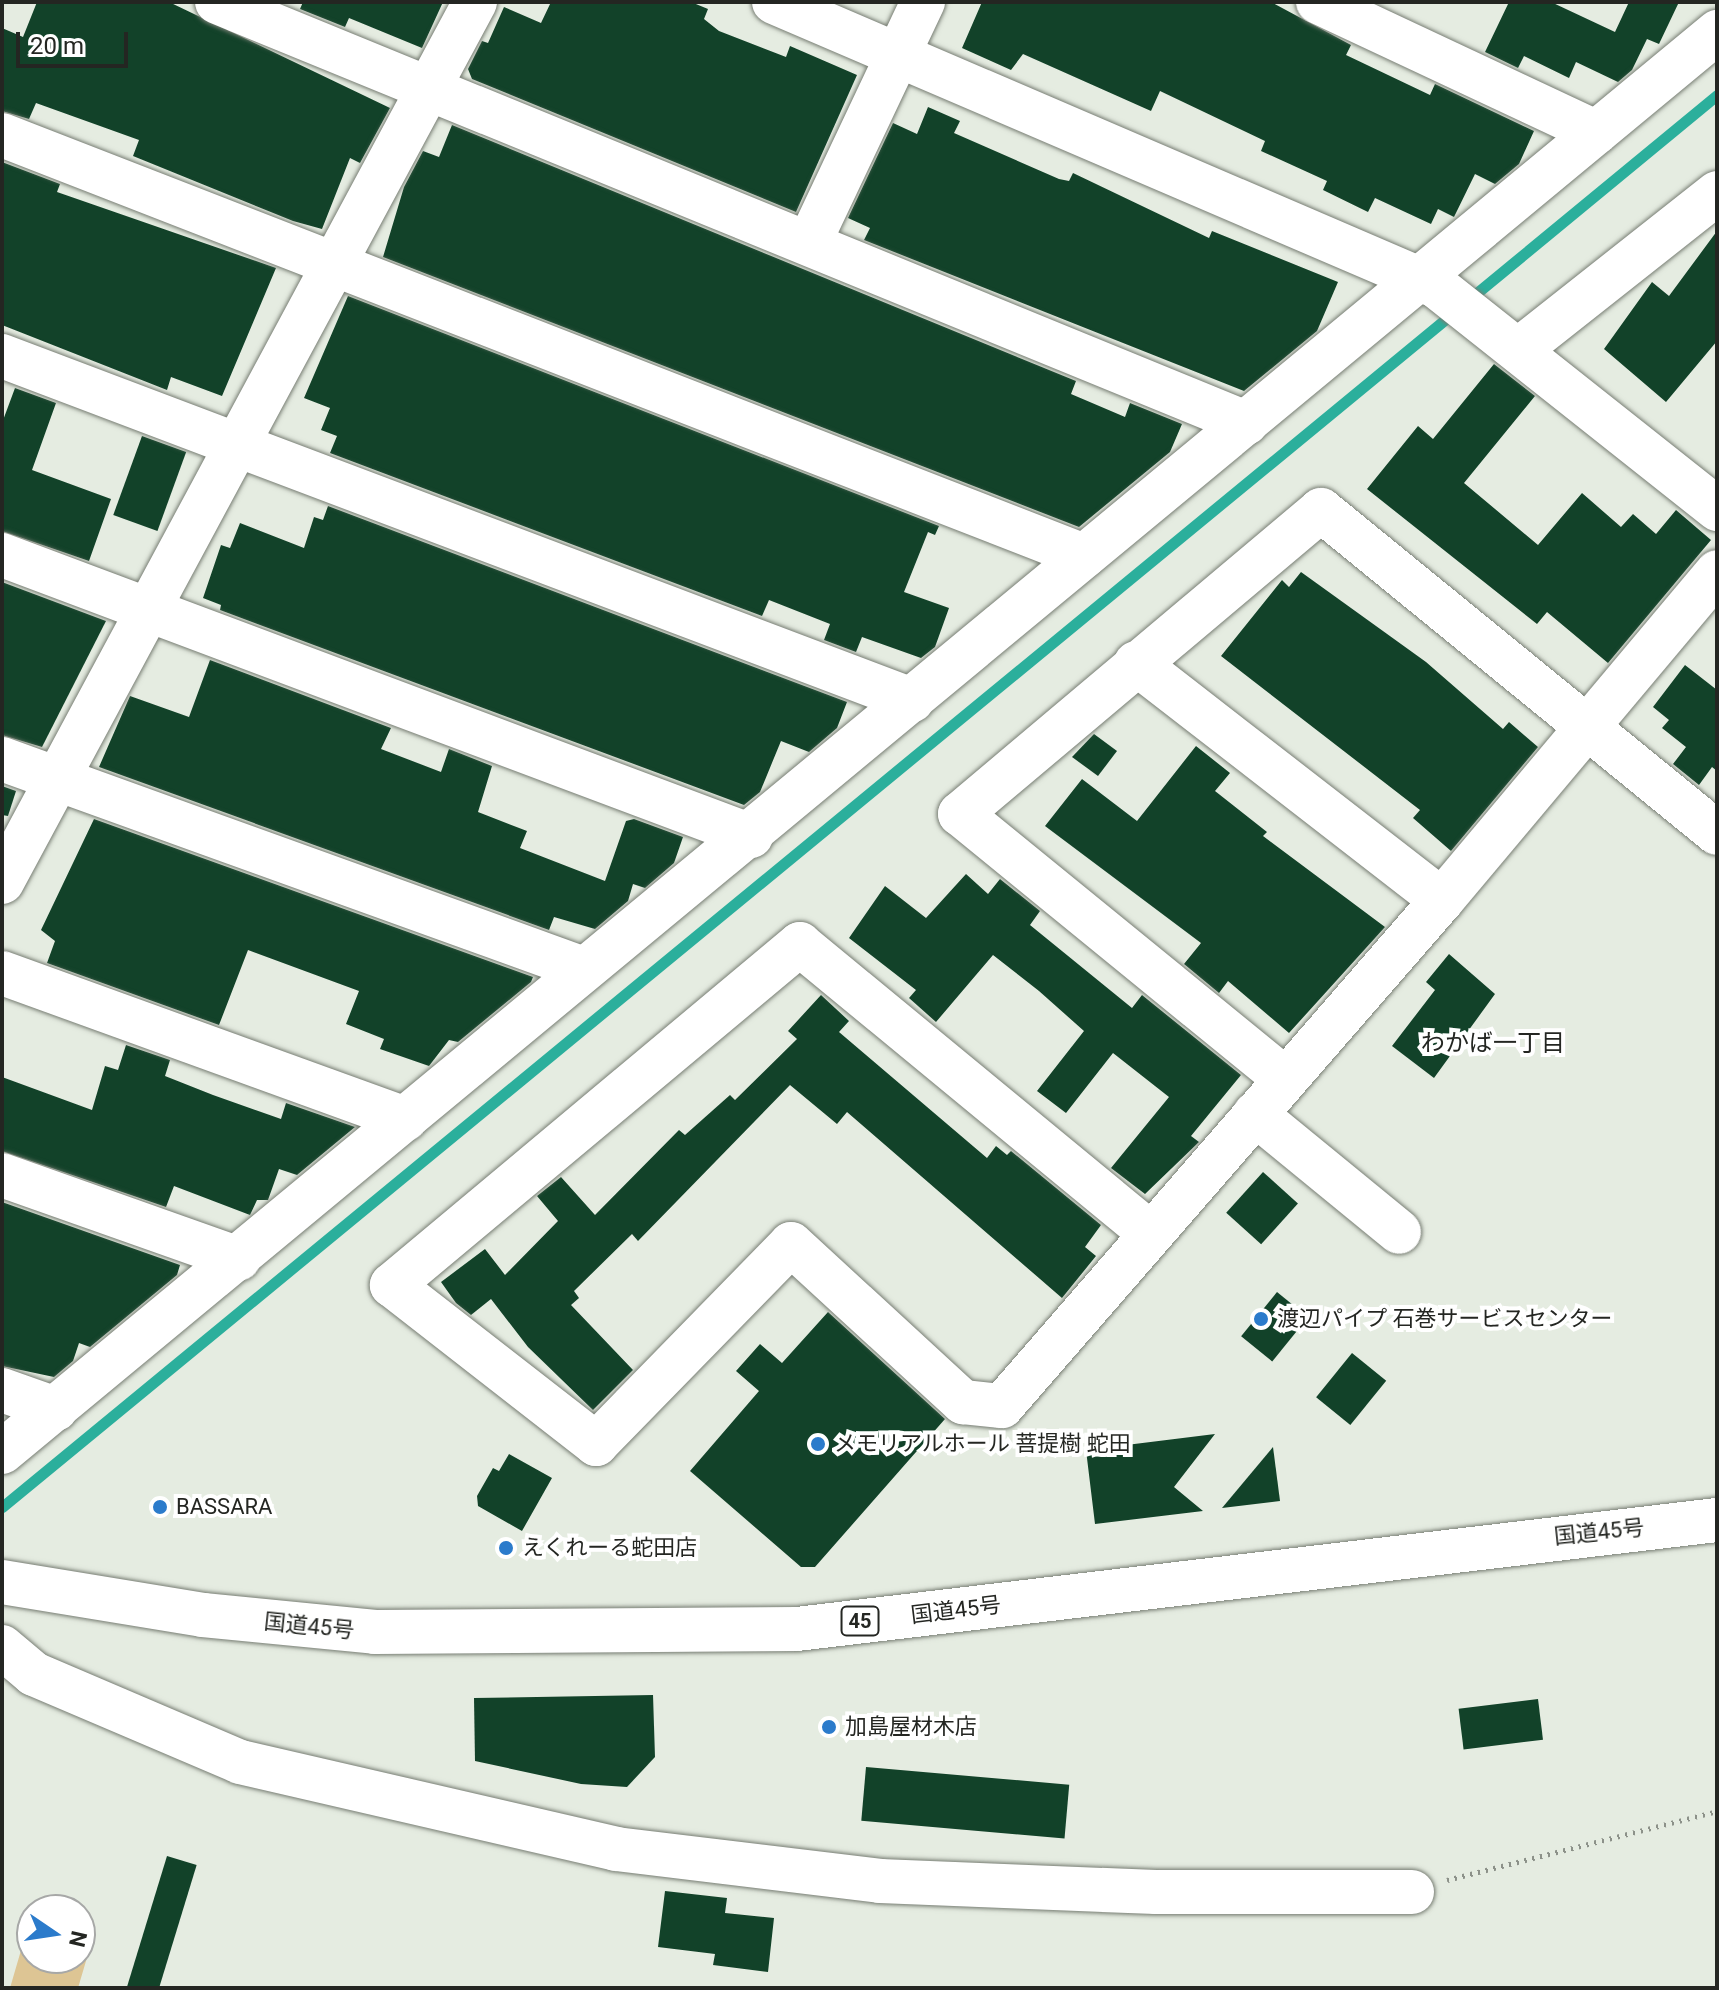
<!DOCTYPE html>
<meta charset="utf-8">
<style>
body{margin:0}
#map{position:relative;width:1719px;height:1990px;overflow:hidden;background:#e5ece1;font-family:Roboto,"Noto Sans JP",sans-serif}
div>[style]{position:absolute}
.green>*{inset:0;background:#ddc594}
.stream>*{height:11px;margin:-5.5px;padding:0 5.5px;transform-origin:5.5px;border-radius:5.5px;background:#2baf9c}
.building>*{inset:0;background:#124229;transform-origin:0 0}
.path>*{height:5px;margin-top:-2.5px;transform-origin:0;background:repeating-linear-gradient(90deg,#8c9189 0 2px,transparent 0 8px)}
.roads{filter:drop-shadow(0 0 2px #777d73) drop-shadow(0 0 2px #777d73)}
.minor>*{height:44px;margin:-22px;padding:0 22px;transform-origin:22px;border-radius:22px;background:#fff}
.highway>*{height:44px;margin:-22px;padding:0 22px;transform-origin:22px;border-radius:22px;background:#fff}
.dots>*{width:22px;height:22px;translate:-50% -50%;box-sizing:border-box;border:4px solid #fff;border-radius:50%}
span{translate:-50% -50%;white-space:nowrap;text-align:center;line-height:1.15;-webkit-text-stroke:8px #fff;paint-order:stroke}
.shield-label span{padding:2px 6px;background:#fff;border:2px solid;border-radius:6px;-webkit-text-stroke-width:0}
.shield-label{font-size:20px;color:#242622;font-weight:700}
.poi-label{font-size:22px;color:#242622}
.left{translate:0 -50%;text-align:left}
.street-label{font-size:22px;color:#242622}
.neighbourhood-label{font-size:24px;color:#242622}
.frame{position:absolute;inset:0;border:4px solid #242622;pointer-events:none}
.north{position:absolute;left:16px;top:1894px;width:80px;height:80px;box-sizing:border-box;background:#fff;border:2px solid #a7a8a7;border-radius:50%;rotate:103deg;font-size:22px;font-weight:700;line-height:32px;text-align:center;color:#242622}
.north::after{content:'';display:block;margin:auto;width:28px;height:36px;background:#2b7bcb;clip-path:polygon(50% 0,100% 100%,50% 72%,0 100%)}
.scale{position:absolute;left:16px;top:32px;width:112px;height:36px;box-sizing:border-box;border:4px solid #242622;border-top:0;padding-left:10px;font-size:24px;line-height:28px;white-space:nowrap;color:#242622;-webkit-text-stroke:6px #fff;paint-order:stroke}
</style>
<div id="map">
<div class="green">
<i style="clip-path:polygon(31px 1916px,32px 1958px,80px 1958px,80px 1930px,94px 1934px,78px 1988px,10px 1988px)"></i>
</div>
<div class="stream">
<i style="left:1467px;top:301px;width:324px;rotate:-39.5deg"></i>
<i style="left:2px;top:1507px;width:1881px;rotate:-39.45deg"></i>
</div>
<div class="building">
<i style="clip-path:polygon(37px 2px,169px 2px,390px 108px,360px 163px,350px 158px,322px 229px,293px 221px,133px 156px,139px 140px,36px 103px,29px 119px,2px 111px,2px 28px,23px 37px)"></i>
<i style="clip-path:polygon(303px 2px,443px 2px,422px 48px,349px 18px,345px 27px,300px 9px)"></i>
<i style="clip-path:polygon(551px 2px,691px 2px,708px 9px,704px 19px,719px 31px,786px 57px,790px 46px,857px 75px,796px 212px,472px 79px,468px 69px,482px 41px,488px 43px,504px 7px,541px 23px)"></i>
<i style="clip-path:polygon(982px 2px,1271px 2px,1351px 45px,1346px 55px,1430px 95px,1435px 84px,1534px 131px,1519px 164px,1495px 184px,1475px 174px,1454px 217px,1438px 209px,1431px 224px,1375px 198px,1368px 212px,1323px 190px,1327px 181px,1261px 151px,1265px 141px,1160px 91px,1151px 111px,1023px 54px,1011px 70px,962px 48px)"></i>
<i style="clip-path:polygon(1509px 2px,1551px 2px,1615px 32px,1629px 2px,1679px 2px,1659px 44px,1647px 39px,1632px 70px,1618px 82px,1576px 62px,1569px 78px,1524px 56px,1518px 68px,1485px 52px)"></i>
<i style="clip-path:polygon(928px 107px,960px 121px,954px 133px,1059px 179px,1069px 181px,1073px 173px,1209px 238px,1212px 231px,1338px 282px,1317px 331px,1244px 391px,864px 240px,870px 228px,848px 218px,893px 123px,917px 134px)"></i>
<i style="clip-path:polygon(452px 125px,1076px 381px,1071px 394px,1125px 417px,1130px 403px,1182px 424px,1170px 452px,1079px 527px,383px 257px,404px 187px,423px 151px,439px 157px)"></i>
<i style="clip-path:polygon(2px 162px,60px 184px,57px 192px,276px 268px,222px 396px,171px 377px,167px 390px,2px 325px)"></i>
<i style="clip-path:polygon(1717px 231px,1717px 341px,1666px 402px,1604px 349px,1652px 282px,1669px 296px)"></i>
<i style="clip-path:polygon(348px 296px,939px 526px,935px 535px,928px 532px,904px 592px,949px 608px,935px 647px,921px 658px,862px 637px,856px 652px,824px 640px,830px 624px,769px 600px,762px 616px,330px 453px,337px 436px,321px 430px,330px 408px,304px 398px)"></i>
<i style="clip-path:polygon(1494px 364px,1535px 396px,1464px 483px,1538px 545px,1582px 493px,1621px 527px,1633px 514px,1656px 534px,1676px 510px,1711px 540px,1608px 663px,1547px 612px,1537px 624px,1367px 489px,1418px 426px,1433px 439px)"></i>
<i style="clip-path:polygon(15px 388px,56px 403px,32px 470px,111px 499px,89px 561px,2px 531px,2px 423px)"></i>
<i style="left:142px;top:436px;width:47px;height:84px;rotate:20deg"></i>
<i style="clip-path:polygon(328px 506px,847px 702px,837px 728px,809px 752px,781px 741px,760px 792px,744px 805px,220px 610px,221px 605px,203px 598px,221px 545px,230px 548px,240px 523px,304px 548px,314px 517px,323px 520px)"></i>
<i style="clip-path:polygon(1301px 572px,1426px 662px,1503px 729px,1509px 722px,1538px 747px,1451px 851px,1413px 818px,1420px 810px,1221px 656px,1282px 580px,1289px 587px)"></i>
<i style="clip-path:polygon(2px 582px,106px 621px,42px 747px,2px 735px)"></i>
<i style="clip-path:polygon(210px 660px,391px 728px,381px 749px,441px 772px,449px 749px,492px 766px,478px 812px,527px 831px,520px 848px,605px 881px,626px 821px,634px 819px,683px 837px,674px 863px,645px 888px,633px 884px,628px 901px,595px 929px,554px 917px,549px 930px,99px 767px,130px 696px,189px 717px)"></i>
<i style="clip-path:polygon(1685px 665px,1717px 690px,1717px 771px,1712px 767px,1699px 785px,1673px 764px,1686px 747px,1662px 728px,1669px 720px,1653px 707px)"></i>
<i style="clip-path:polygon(1094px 734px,1117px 751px,1098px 776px,1072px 757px)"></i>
<i style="clip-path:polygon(1196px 746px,1230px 773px,1215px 791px,1267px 832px,1263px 836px,1385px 927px,1289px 1033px,1228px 981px,1219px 993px,1184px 964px,1201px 943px,1045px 826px,1082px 779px,1137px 821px)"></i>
<i style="clip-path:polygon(2px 786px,16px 791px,8px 816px,2px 815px)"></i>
<i style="clip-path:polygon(94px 819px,533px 977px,531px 982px,458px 1042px,449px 1040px,429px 1066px,380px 1049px,384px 1039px,346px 1024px,359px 991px,248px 950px,219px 1025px,47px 963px,55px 941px,41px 930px)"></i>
<i style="clip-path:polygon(966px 874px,988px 894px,1000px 879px,1040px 911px,1030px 925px,1132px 1008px,1142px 995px,1241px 1075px,1191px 1136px,1199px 1142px,1145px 1194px,1111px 1168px,1169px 1097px,1113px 1053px,1066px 1113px,1037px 1091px,1084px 1031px,1039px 991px,993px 955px,936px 1022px,909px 998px,916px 990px,849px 938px,885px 886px,926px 918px)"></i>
<i style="clip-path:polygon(1449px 954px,1495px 994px,1434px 1078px,1392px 1046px,1435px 990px,1426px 982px)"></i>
<i style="clip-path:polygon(821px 995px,849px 1021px,839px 1032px,987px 1158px,996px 1146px,1007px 1155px,1011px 1151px,1101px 1225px,1085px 1247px,1096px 1256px,1062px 1298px,847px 1112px,837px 1124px,790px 1085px,638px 1241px,632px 1234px,574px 1291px,579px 1298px,571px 1305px,633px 1370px,593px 1410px,528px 1347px,491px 1299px,471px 1315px,456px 1303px,441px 1282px,485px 1249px,505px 1275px,558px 1221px,537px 1196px,561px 1177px,595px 1215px,679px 1130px,685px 1135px,730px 1095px,735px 1100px,797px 1039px,788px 1031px)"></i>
<i style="clip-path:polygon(126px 1045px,170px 1060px,165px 1076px,213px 1095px,281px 1119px,286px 1103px,355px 1127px,297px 1175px,279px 1169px,268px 1200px,257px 1200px,250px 1215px,174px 1186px,166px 1207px,2px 1151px,2px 1077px,92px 1110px,105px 1066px,118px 1070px)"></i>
<i style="left:1263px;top:1172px;width:47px;height:55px;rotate:42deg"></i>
<i style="clip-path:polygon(2px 1202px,180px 1265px,177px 1275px,90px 1347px,79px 1343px,73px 1361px,54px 1377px,2px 1366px)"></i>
<i style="left:1277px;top:1292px;width:40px;height:57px;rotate:39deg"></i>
<i style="clip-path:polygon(828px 1312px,945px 1419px,815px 1567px,801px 1567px,690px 1471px,759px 1391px,736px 1371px,760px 1344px,782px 1363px)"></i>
<i style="left:1352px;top:1353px;width:44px;height:57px;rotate:39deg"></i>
<i style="clip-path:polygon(1215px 1434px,1174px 1487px,1203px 1511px,1095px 1524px,1086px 1450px)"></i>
<i style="clip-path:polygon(1273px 1447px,1280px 1501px,1222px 1508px)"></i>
<i style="clip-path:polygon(509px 1454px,552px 1478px,522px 1531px,478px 1506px,477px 1496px,493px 1468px,499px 1471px)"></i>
<i style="clip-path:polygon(653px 1695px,655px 1757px,627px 1787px,581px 1784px,475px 1761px,474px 1698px)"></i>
<i style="left:1538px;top:1699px;width:41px;height:80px;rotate:83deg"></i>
<i style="left:866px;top:1767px;width:204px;height:54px;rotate:5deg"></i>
<i style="left:167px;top:1856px;width:31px;height:137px;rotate:17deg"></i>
<i style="clip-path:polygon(665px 1891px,727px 1898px,725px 1913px,774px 1918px,768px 1972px,713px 1965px,715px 1954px,658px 1947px)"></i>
</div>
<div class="path">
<i style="left:1447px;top:1880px;width:279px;rotate:-14.3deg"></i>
</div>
<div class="roads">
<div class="minor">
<i style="left:217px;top:2px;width:1112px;rotate:22.25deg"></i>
<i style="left:774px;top:2px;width:720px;rotate:23.22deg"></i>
<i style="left:1436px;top:286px;width:359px;rotate:38.4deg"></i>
<i style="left:1318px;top:2px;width:307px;rotate:25.1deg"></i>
<i style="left:2px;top:135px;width:1161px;rotate:21.26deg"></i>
<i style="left:809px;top:243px;width:267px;rotate:-64.7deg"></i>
<i style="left:1521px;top:348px;width:250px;rotate:-38.3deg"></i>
<i style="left:2px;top:356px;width:973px;rotate:20.71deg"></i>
<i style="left:2px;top:555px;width:800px;rotate:20.56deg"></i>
<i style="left:1136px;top:663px;width:387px;rotate:37.8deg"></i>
<i style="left:2px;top:759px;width:619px;rotate:19.84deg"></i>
<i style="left:2px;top:882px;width:999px;rotate:-61.74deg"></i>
<i style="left:2px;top:973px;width:429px;rotate:19.9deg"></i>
<i style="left:1284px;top:1078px;width:418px;rotate:-140.8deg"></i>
<i style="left:960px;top:814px;width:472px;rotate:-40.1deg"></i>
<i style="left:1321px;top:510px;width:511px;rotate:39.2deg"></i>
<i style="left:1255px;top:1114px;width:186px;rotate:39.3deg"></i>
<i style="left:2px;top:1175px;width:251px;rotate:19.5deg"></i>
<i style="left:1150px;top:1233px;width:454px;rotate:-140.5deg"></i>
<i style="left:800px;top:944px;width:532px;rotate:140.11deg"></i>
<i style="left:392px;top:1285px;width:259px;rotate:37.9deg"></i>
<i style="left:596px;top:1444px;width:279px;rotate:-45.7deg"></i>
<i style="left:791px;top:1244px;width:234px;rotate:42.6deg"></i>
<i style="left:963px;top:1402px;width:39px;rotate:6deg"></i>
<i style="left:1002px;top:1406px;width:671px;rotate:-48.99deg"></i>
<i style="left:1442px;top:900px;width:428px;rotate:-50deg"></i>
<i style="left:2px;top:1390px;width:57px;rotate:19.4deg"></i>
<i style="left:2px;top:1452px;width:2227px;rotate:-39.62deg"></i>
<i style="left:2px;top:1647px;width:42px;rotate:40.2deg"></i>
<i style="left:34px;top:1674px;width:224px;rotate:23.1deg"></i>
<i style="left:240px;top:1762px;width:386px;rotate:13deg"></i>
<i style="left:616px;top:1849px;width:266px;rotate:6.9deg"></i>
<i style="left:880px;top:1881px;width:276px;rotate:2.3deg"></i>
<i style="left:1156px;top:1892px;width:256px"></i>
</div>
<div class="highway">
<i style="left:2px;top:1582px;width:204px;rotate:9.3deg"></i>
<i style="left:203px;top:1615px;width:173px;rotate:5.6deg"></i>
<i style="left:375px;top:1632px;width:422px;rotate:-0.4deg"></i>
<i style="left:797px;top:1629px;width:926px;rotate:-6.76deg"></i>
</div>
</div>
<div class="dots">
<i style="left:1261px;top:1319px;background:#2b7bcb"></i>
<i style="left:818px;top:1444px;background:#2b7bcb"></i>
<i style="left:160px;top:1507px;background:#2b7bcb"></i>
<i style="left:506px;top:1548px;background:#2b7bcb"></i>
<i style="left:829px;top:1727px;background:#2b7bcb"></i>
</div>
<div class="shield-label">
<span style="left:860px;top:1621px">45</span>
</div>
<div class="poi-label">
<span class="left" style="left:1277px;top:1319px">渡辺パイプ 石巻サービスセンター</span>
<span class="left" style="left:834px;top:1444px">メモリアルホール 菩提樹 蛇田</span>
<span class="left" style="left:176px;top:1507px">BASSARA</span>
<span class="left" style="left:522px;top:1548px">えくれーる蛇田店</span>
<span class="left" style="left:845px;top:1727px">加島屋材木店</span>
</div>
<div class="street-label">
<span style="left:1599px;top:1532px;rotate:-6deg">国道45号</span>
<span style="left:956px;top:1610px;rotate:-7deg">国道45号</span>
<span style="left:309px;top:1626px;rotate:6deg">国道45号</span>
</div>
<div class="neighbourhood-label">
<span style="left:1493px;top:1044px">わかば一丁目</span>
</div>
<div class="frame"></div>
<div class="north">N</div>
<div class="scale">20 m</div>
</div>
